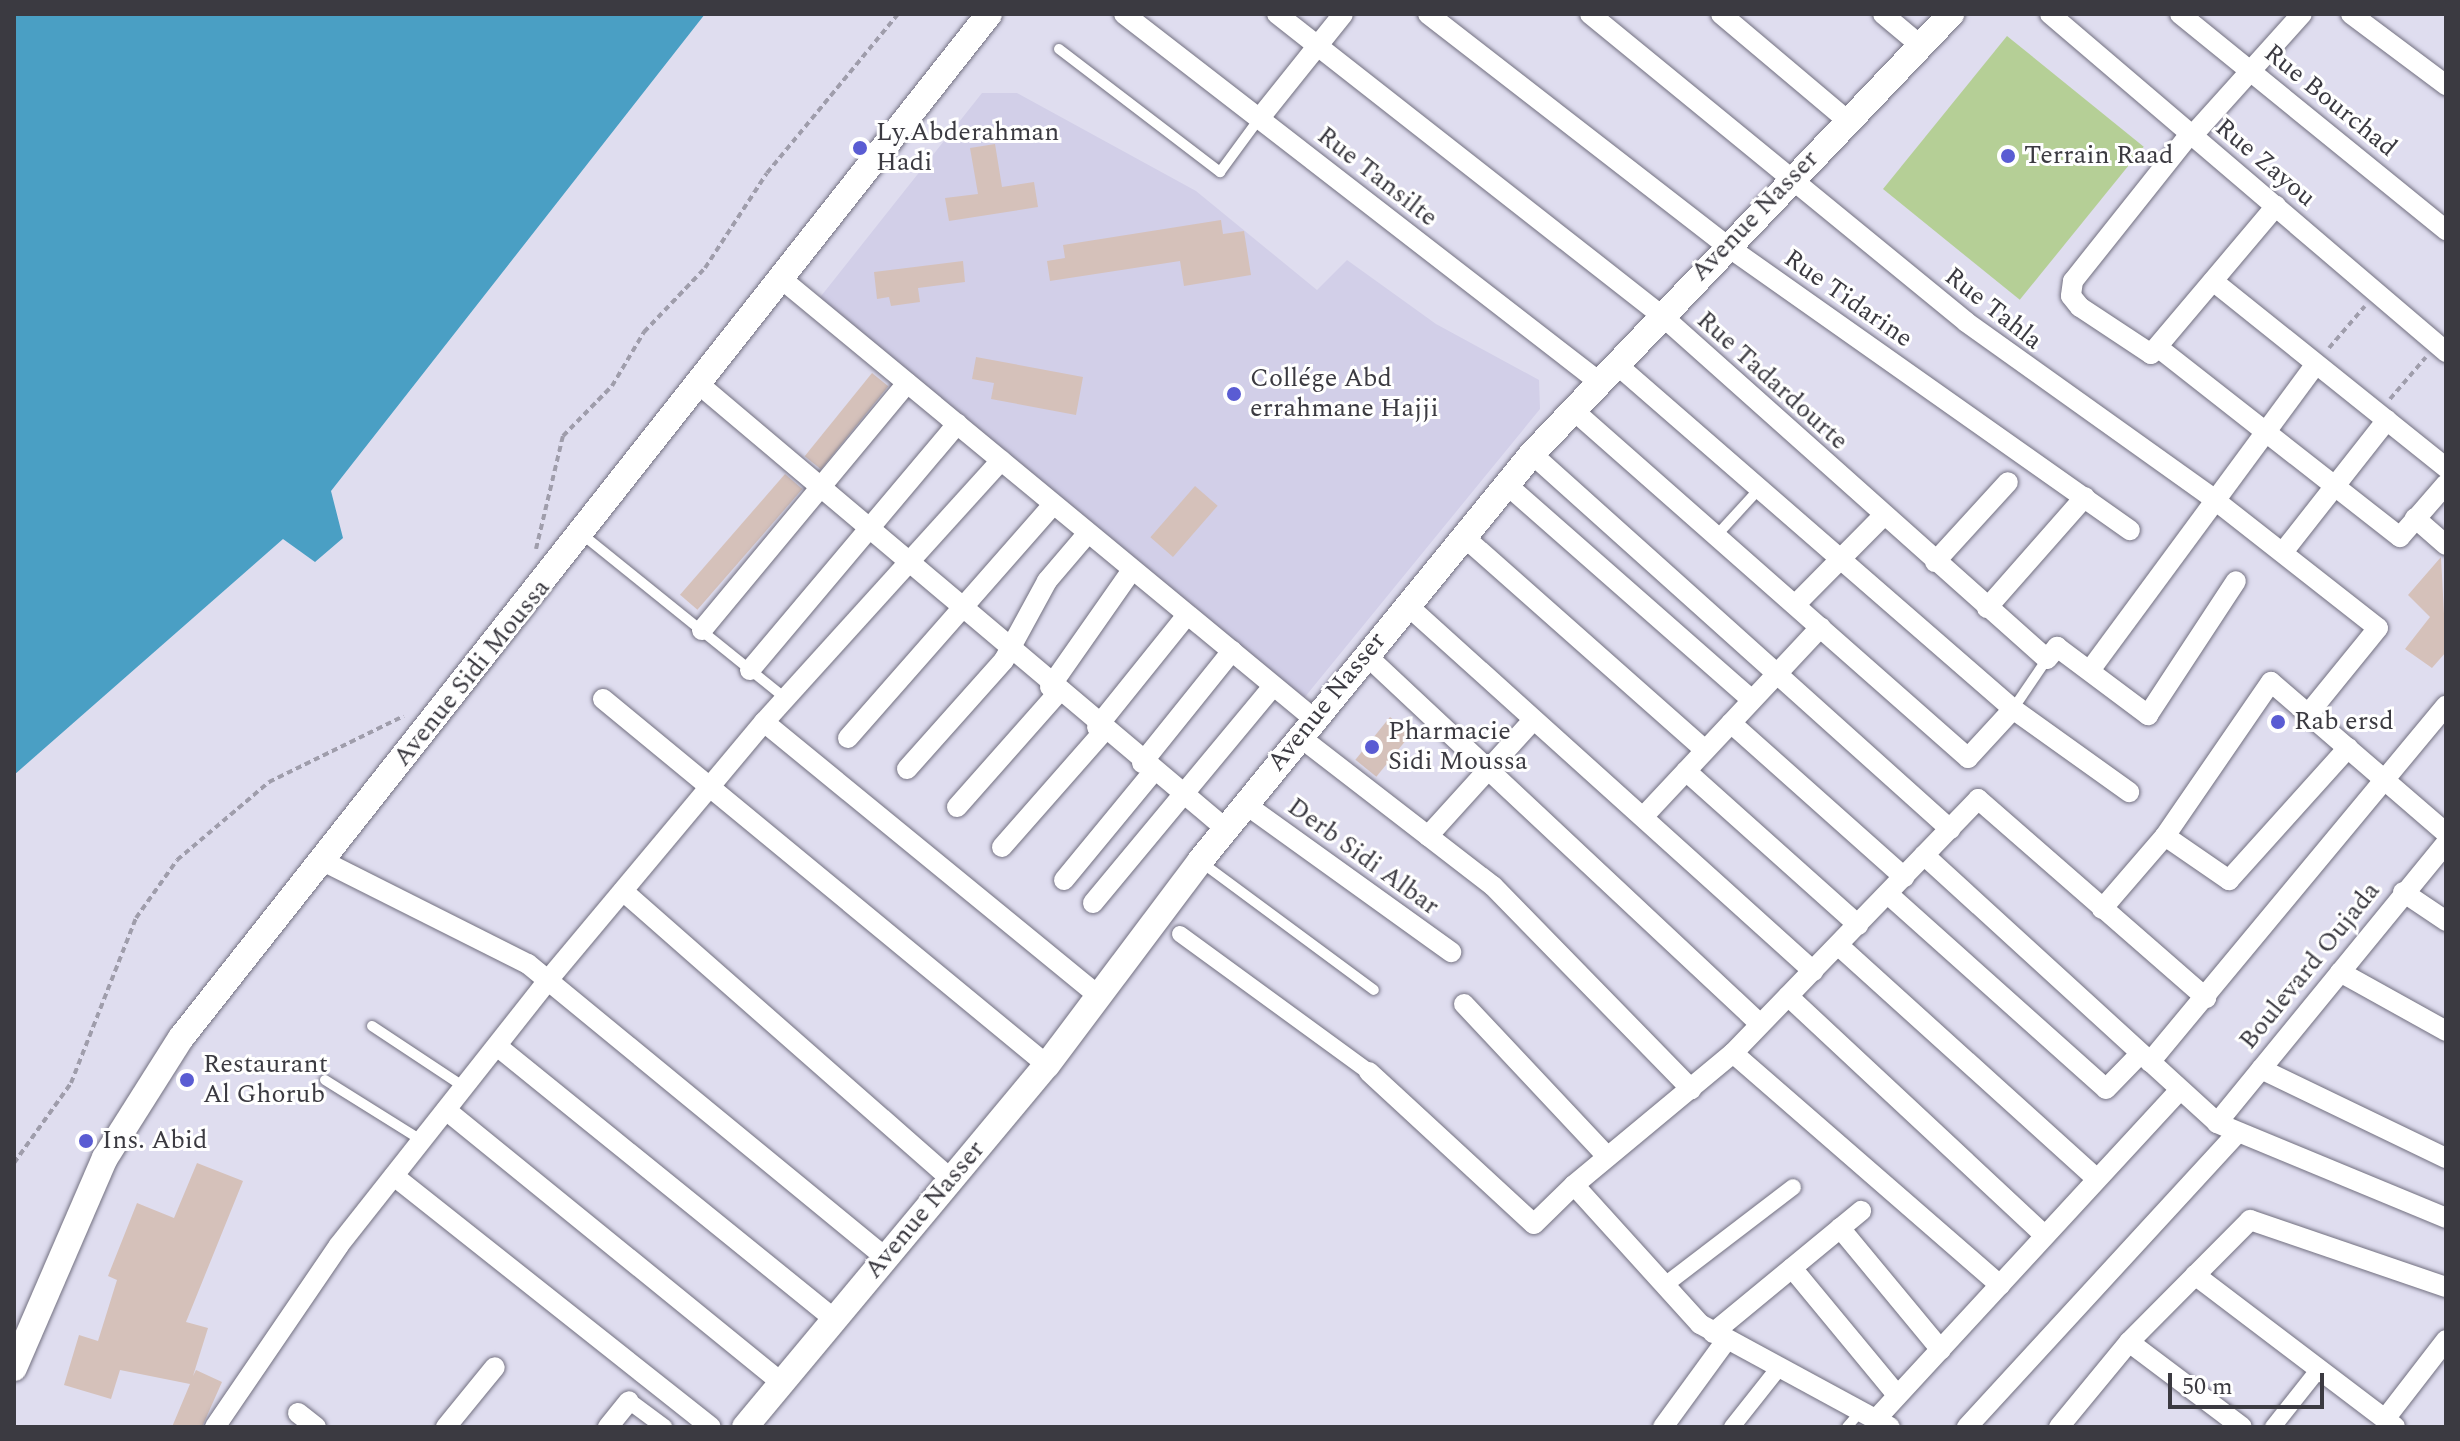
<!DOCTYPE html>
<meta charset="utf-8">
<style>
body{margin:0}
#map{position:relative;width:2460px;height:1441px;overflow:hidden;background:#dfddef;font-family:Spectral,serif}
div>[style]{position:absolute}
.built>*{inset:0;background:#d2cfe8}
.green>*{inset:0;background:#b5cf96;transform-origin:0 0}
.water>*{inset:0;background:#4a9fc4}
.building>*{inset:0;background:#d5c1ba;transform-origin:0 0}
.path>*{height:4px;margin-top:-2px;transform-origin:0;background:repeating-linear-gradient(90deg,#9f9dab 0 6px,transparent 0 10px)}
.roads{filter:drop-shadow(0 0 2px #727080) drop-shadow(0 0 2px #727080)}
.service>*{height:10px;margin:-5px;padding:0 5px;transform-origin:5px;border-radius:5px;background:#fff}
.pedestrian>*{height:16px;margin:-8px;padding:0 8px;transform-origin:8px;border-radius:8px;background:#fff}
.minor>*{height:20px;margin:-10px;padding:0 10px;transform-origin:10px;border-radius:10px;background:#fff}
.tertiary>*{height:26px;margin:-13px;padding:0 13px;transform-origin:13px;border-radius:13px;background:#fff}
.dots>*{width:22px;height:22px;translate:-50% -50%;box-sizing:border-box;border:4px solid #fff;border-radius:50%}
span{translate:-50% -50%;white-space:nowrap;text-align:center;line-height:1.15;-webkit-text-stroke:6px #fff;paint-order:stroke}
.street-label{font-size:26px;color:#3b3a41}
.poi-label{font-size:26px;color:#3b3a41}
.left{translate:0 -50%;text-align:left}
.frame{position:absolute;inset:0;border:16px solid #3b3a41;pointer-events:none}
.scale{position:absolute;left:2168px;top:1373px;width:156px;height:36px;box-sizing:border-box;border:4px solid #3b3a41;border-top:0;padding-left:10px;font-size:24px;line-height:28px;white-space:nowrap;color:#3b3a41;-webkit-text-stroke:6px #fff;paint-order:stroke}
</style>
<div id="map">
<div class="built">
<i style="clip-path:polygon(982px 93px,1017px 93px,1196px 191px,1317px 290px,1347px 260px,1436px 324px,1539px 380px,1540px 409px,1300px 703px,814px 305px)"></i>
</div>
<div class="green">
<i style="left:2007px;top:36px;width:176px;height:197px;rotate:39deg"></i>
</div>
<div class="water">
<i style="clip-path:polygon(14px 14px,705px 14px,331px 491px,343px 538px,315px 562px,283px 539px,14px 775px)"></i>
</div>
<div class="building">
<i style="clip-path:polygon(995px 144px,1002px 187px,1034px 182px,1038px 207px,949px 221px,945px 198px,978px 194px,970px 148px)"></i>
<i style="clip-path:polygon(1221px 220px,1223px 234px,1244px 231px,1251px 275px,1184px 286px,1180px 261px,1050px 281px,1047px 261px,1065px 258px,1063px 245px)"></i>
<i style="clip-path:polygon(963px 261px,965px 282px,918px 288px,920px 302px,891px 306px,889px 297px,877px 299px,874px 272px)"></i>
<i style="clip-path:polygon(976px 357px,1083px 377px,1076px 415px,991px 399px,994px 383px,972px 379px)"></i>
<i style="left:872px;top:373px;width:21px;height:107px;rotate:39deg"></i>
<i style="left:785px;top:474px;width:23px;height:160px;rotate:41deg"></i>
<i style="left:1195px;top:486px;width:30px;height:68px;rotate:41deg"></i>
<i style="clip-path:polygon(2441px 557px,2446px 652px,2432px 668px,2405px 649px,2430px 617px,2408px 595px)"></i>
<i style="left:1390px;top:717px;width:27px;height:55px;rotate:39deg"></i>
<i style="clip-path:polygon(197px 1163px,243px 1181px,186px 1322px,208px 1328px,193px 1376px,196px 1370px,222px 1382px,202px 1427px,172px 1427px,190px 1384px,120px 1370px,111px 1399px,64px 1385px,79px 1335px,98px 1341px,117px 1280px,108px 1276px,137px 1203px,174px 1218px)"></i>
</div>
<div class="path">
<i style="left:2329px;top:348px;width:55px;rotate:-49.4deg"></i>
<i style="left:2390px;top:399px;width:55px;rotate:-49.4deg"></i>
<i style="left:536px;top:549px;width:116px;rotate:-76.6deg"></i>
<i style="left:563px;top:436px;width:70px;rotate:-45.6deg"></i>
<i style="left:612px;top:386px;width:63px;rotate:-59.3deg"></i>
<i style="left:644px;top:332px;width:88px;rotate:-46.4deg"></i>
<i style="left:705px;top:268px;width:113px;rotate:-56.9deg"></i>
<i style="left:767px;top:173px;width:206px;rotate:-50.5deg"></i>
<i style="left:14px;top:1163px;width:98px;rotate:-54.5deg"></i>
<i style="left:71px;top:1083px;width:177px;rotate:-68.5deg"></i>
<i style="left:136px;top:918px;width:71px;rotate:-54.7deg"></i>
<i style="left:177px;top:860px;width:121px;rotate:-40.3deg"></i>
<i style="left:269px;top:782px;width:150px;rotate:-26.1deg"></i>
</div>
<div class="roads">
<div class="service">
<i style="left:1059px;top:49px;width:203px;rotate:37.4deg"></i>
<i style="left:1220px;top:172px;width:66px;rotate:-53.7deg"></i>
<i style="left:583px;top:535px;width:260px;rotate:38.9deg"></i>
<i style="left:1717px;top:535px;width:62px;rotate:-47.6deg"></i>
<i style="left:2013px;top:709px;width:60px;rotate:-55.8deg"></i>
<i style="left:1201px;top:862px;width:215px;rotate:36.5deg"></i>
<i style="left:372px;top:1026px;width:110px;rotate:33.5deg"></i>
<i style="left:325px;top:1080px;width:113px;rotate:32deg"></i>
<i style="left:1847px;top:1427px;width:23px;rotate:-49deg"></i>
</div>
<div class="pedestrian">
<i style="left:1180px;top:934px;width:234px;rotate:36.1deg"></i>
<i style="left:1665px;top:1285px;width:161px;rotate:-37.4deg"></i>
<i style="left:629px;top:1401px;width:44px;rotate:36.6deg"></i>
<i style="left:1732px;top:1427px;width:74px;rotate:-51.6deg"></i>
<i style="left:2273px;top:1427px;width:74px;rotate:-51.6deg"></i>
</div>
<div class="minor">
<i style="left:1124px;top:14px;width:599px;rotate:37.75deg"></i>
<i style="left:1277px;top:14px;width:487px;rotate:38.1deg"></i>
<i style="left:1660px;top:314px;width:518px;rotate:41.72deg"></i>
<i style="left:2047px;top:659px;width:16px;rotate:-50deg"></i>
<i style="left:2057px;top:647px;width:114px;rotate:36.8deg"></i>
<i style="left:2148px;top:715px;width:160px;rotate:-56.7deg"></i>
<i style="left:1428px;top:14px;width:378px;rotate:37.8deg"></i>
<i style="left:1727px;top:246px;width:493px;rotate:35.2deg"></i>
<i style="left:1590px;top:14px;width:486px;rotate:39.3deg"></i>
<i style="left:1966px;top:322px;width:301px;rotate:35.5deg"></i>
<i style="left:2211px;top:497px;width:212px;rotate:38.1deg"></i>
<i style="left:2378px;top:628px;width:111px;rotate:129.1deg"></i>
<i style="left:1721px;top:14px;width:165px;rotate:40.1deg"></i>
<i style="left:1883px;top:14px;width:48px;rotate:40deg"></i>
<i style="left:2050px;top:14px;width:521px;rotate:40.48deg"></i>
<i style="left:2180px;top:14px;width:343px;rotate:39.1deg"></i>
<i style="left:2351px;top:14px;width:119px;rotate:36.8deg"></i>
<i style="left:1259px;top:119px;width:134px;rotate:-51.3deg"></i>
<i style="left:2190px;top:134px;width:188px;rotate:128.5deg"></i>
<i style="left:2073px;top:281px;width:15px;rotate:98deg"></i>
<i style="left:2071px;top:296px;width:14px;rotate:51deg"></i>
<i style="left:2080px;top:307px;width:85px;rotate:33.5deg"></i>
<i style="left:2151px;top:354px;width:194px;rotate:-49.8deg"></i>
<i style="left:2192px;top:136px;width:164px;rotate:-48deg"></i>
<i style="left:784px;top:281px;width:688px;rotate:39.57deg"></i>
<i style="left:2213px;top:281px;width:299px;rotate:38.7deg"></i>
<i style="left:2160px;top:349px;width:305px;rotate:38.1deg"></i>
<i style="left:2400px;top:537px;width:70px;rotate:-49deg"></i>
<i style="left:1615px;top:363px;width:527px;rotate:41deg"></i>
<i style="left:2013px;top:709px;width:143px;rotate:35.6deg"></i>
<i style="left:701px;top:386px;width:687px;rotate:40.16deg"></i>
<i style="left:1572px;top:409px;width:528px;rotate:41.39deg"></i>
<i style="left:1968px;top:758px;width:67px;rotate:-47.4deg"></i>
<i style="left:1532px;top:454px;width:562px;rotate:41.9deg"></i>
<i style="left:1506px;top:484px;width:327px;rotate:41.3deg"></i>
<i style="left:2415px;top:518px;width:41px;rotate:41.1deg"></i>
<i style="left:1463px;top:536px;width:323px;rotate:41.5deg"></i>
<i style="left:2283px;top:552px;width:168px;rotate:-51.8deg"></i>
<i style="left:1935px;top:562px;width:108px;rotate:-47.6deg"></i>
<i style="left:1796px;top:604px;width:124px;rotate:-45.3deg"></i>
<i style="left:1407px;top:605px;width:547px;rotate:42.03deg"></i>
<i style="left:1987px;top:608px;width:148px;rotate:-48.6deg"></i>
<i style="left:702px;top:630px;width:321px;rotate:-50.3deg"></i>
<i style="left:1366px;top:655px;width:540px;rotate:43.12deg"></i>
<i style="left:2091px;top:669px;width:378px;rotate:-53.6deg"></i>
<i style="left:750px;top:670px;width:322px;rotate:-49.9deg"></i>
<i style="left:1050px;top:687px;width:143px;rotate:-55deg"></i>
<i style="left:603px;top:699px;width:575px;rotate:39.5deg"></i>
<i style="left:764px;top:722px;width:431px;rotate:39.3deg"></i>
<i style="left:1731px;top:723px;width:232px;rotate:41.7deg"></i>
<i style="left:1097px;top:727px;width:144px;rotate:-51.2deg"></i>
<i style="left:1300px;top:737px;width:244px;rotate:37.7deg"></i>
<i style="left:1493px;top:886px;width:284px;rotate:45.7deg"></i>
<i style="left:848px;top:738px;width:310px;rotate:-48.7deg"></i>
<i style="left:1142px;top:763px;width:144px;rotate:-51.2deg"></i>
<i style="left:907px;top:769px;width:146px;rotate:-48.3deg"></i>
<i style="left:1004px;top:660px;width:90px;rotate:-61.4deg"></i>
<i style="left:1047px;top:581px;width:63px;rotate:-49.5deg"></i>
<i style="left:1686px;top:771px;width:231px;rotate:41.8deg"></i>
<i style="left:1245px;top:804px;width:254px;rotate:35.7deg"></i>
<i style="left:957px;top:807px;width:152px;rotate:-48.5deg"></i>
<i style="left:1643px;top:817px;width:260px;rotate:-46.9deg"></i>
<i style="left:1428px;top:836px;width:156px;rotate:-47.8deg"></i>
<i style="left:2165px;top:836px;width:78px;rotate:34.5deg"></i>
<i style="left:2229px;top:880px;width:178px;rotate:-48deg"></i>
<i style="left:1002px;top:847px;width:153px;rotate:-48.7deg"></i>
<i style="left:1924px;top:855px;width:397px;rotate:42.4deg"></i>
<i style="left:2217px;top:1123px;width:248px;rotate:22.5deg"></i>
<i style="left:323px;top:861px;width:229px;rotate:26.7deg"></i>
<i style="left:528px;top:964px;width:462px;rotate:39.4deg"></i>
<i style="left:1064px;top:880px;width:140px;rotate:-50.5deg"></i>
<i style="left:623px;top:891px;width:436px;rotate:41.3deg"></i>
<i style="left:2403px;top:892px;width:52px;rotate:34deg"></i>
<i style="left:1888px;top:894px;width:292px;rotate:41.8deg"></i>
<i style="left:2106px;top:1089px;width:49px;rotate:-45.8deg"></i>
<i style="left:1093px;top:903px;width:282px;rotate:-50.3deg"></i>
<i style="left:2102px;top:909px;width:96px;rotate:-49.2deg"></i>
<i style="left:2165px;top:836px;width:187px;rotate:-55.5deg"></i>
<i style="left:2271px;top:682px;width:231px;rotate:40.8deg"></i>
<i style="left:1838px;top:945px;width:346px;rotate:42.1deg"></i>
<i style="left:2340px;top:972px;width:121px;rotate:29.1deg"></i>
<i style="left:1788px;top:996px;width:350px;rotate:43deg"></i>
<i style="left:1464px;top:1004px;width:207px;rotate:46.8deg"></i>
<i style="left:497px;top:1046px;width:434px;rotate:39deg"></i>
<i style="left:1733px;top:1053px;width:354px;rotate:41deg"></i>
<i style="left:2150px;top:1062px;width:463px;rotate:-50.3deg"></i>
<i style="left:2261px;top:1069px;width:205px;rotate:25.7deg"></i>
<i style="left:1369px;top:1072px;width:224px;rotate:42.7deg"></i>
<i style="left:1534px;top:1224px;width:56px;rotate:-44.3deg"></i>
<i style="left:1574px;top:1185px;width:188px;rotate:47.8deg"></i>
<i style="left:1700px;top:1324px;width:216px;rotate:28.5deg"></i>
<i style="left:446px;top:1110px;width:432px;rotate:39.1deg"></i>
<i style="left:2217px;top:1123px;width:362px;rotate:-50.7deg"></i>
<i style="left:394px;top:1176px;width:404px;rotate:38.4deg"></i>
<i style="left:1574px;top:1185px;width:207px;rotate:-39.7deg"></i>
<i style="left:1733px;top:1053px;width:353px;rotate:-46deg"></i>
<i style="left:1978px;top:799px;width:303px;rotate:41.1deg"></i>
<i style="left:1840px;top:1228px;width:158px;rotate:50.4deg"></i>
<i style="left:1792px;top:1268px;width:165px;rotate:50.4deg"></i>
<i style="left:2195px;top:1275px;width:251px;rotate:37.2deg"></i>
<i style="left:1713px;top:1333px;width:192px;rotate:-39.5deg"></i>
<i style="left:2129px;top:1342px;width:141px;rotate:37deg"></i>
<i style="left:298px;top:1413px;width:23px;rotate:38deg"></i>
<i style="left:1878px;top:1417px;width:445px;rotate:-47.3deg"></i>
<i style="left:2385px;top:1419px;width:100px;rotate:-52.3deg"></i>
<i style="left:215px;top:1427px;width:220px;rotate:-55.7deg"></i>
<i style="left:339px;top:1245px;width:339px;rotate:-51.7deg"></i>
<i style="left:549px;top:979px;width:335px;rotate:-50.1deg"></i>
<i style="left:764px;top:722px;width:353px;rotate:-47.8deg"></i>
<i style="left:446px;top:1427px;width:77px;rotate:-50.8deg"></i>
<i style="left:608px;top:1427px;width:33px;rotate:-51deg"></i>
<i style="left:1663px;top:1427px;width:105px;rotate:-53.9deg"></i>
<i style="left:1967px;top:1427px;width:399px;rotate:-47.4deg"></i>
<i style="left:2059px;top:1427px;width:110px;rotate:-50.5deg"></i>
<i style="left:2129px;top:1342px;width:172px;rotate:-45.2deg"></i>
<i style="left:2250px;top:1220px;width:207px;rotate:18.9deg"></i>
</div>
<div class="tertiary">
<i style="left:14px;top:1368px;width:229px;rotate:-66.6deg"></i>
<i style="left:105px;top:1158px;width:142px;rotate:-57.7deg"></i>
<i style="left:181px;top:1038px;width:1304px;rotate:-51.72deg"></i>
<i style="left:745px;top:1427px;width:471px;rotate:-50.2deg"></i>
<i style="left:1047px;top:1065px;width:255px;rotate:-53.1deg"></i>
<i style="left:1200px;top:861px;width:525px;rotate:-50.8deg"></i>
<i style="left:1532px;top:454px;width:608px;rotate:-46.4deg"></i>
</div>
</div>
<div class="dots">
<i style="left:860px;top:148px;background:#5a5cd3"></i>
<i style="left:2008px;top:156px;background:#5a5cd3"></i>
<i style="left:1234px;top:394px;background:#5a5cd3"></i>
<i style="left:2278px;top:722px;background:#5a5cd3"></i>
<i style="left:1372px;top:747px;background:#5a5cd3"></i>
<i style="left:187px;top:1080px;background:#5a5cd3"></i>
<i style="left:86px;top:1141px;background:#5a5cd3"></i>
</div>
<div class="street-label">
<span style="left:2330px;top:101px;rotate:39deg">Rue Bourchad</span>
<span style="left:2265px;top:163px;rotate:40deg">Rue Zayou</span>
<span style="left:1377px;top:177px;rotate:38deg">Rue Tansilte</span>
<span style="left:1755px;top:216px;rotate:-46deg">Avenue Nasser</span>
<span style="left:1848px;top:299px;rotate:35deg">Rue Tidarine</span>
<span style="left:1993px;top:309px;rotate:38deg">Rue Tahla</span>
<span style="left:1772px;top:381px;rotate:42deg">Rue Tadardourte</span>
<span style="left:472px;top:673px;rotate:-51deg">Avenue Sidi Moussa</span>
<span style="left:1327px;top:702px;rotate:-51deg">Avenue Nasser</span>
<span style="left:1363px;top:857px;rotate:36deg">Derb Sidi Albar</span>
<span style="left:2310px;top:966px;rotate:-51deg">Boulevard Oujada</span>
<span style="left:925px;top:1210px;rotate:-50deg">Avenue Nasser</span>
</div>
<div class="poi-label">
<span class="left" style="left:876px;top:148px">Ly.Abderahman<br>Hadi</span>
<span class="left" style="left:2024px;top:156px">Terrain Raad</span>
<span class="left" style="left:1250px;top:394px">Collége Abd<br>errahmane Hajji</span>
<span class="left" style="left:2294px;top:722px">Rab ersd</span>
<span class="left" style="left:1388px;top:747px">Pharmacie<br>Sidi Moussa</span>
<span class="left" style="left:203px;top:1080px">Restaurant<br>Al Ghorub</span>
<span class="left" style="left:102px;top:1141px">Ins. Abid</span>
</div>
<div class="frame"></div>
<div class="scale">50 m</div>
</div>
